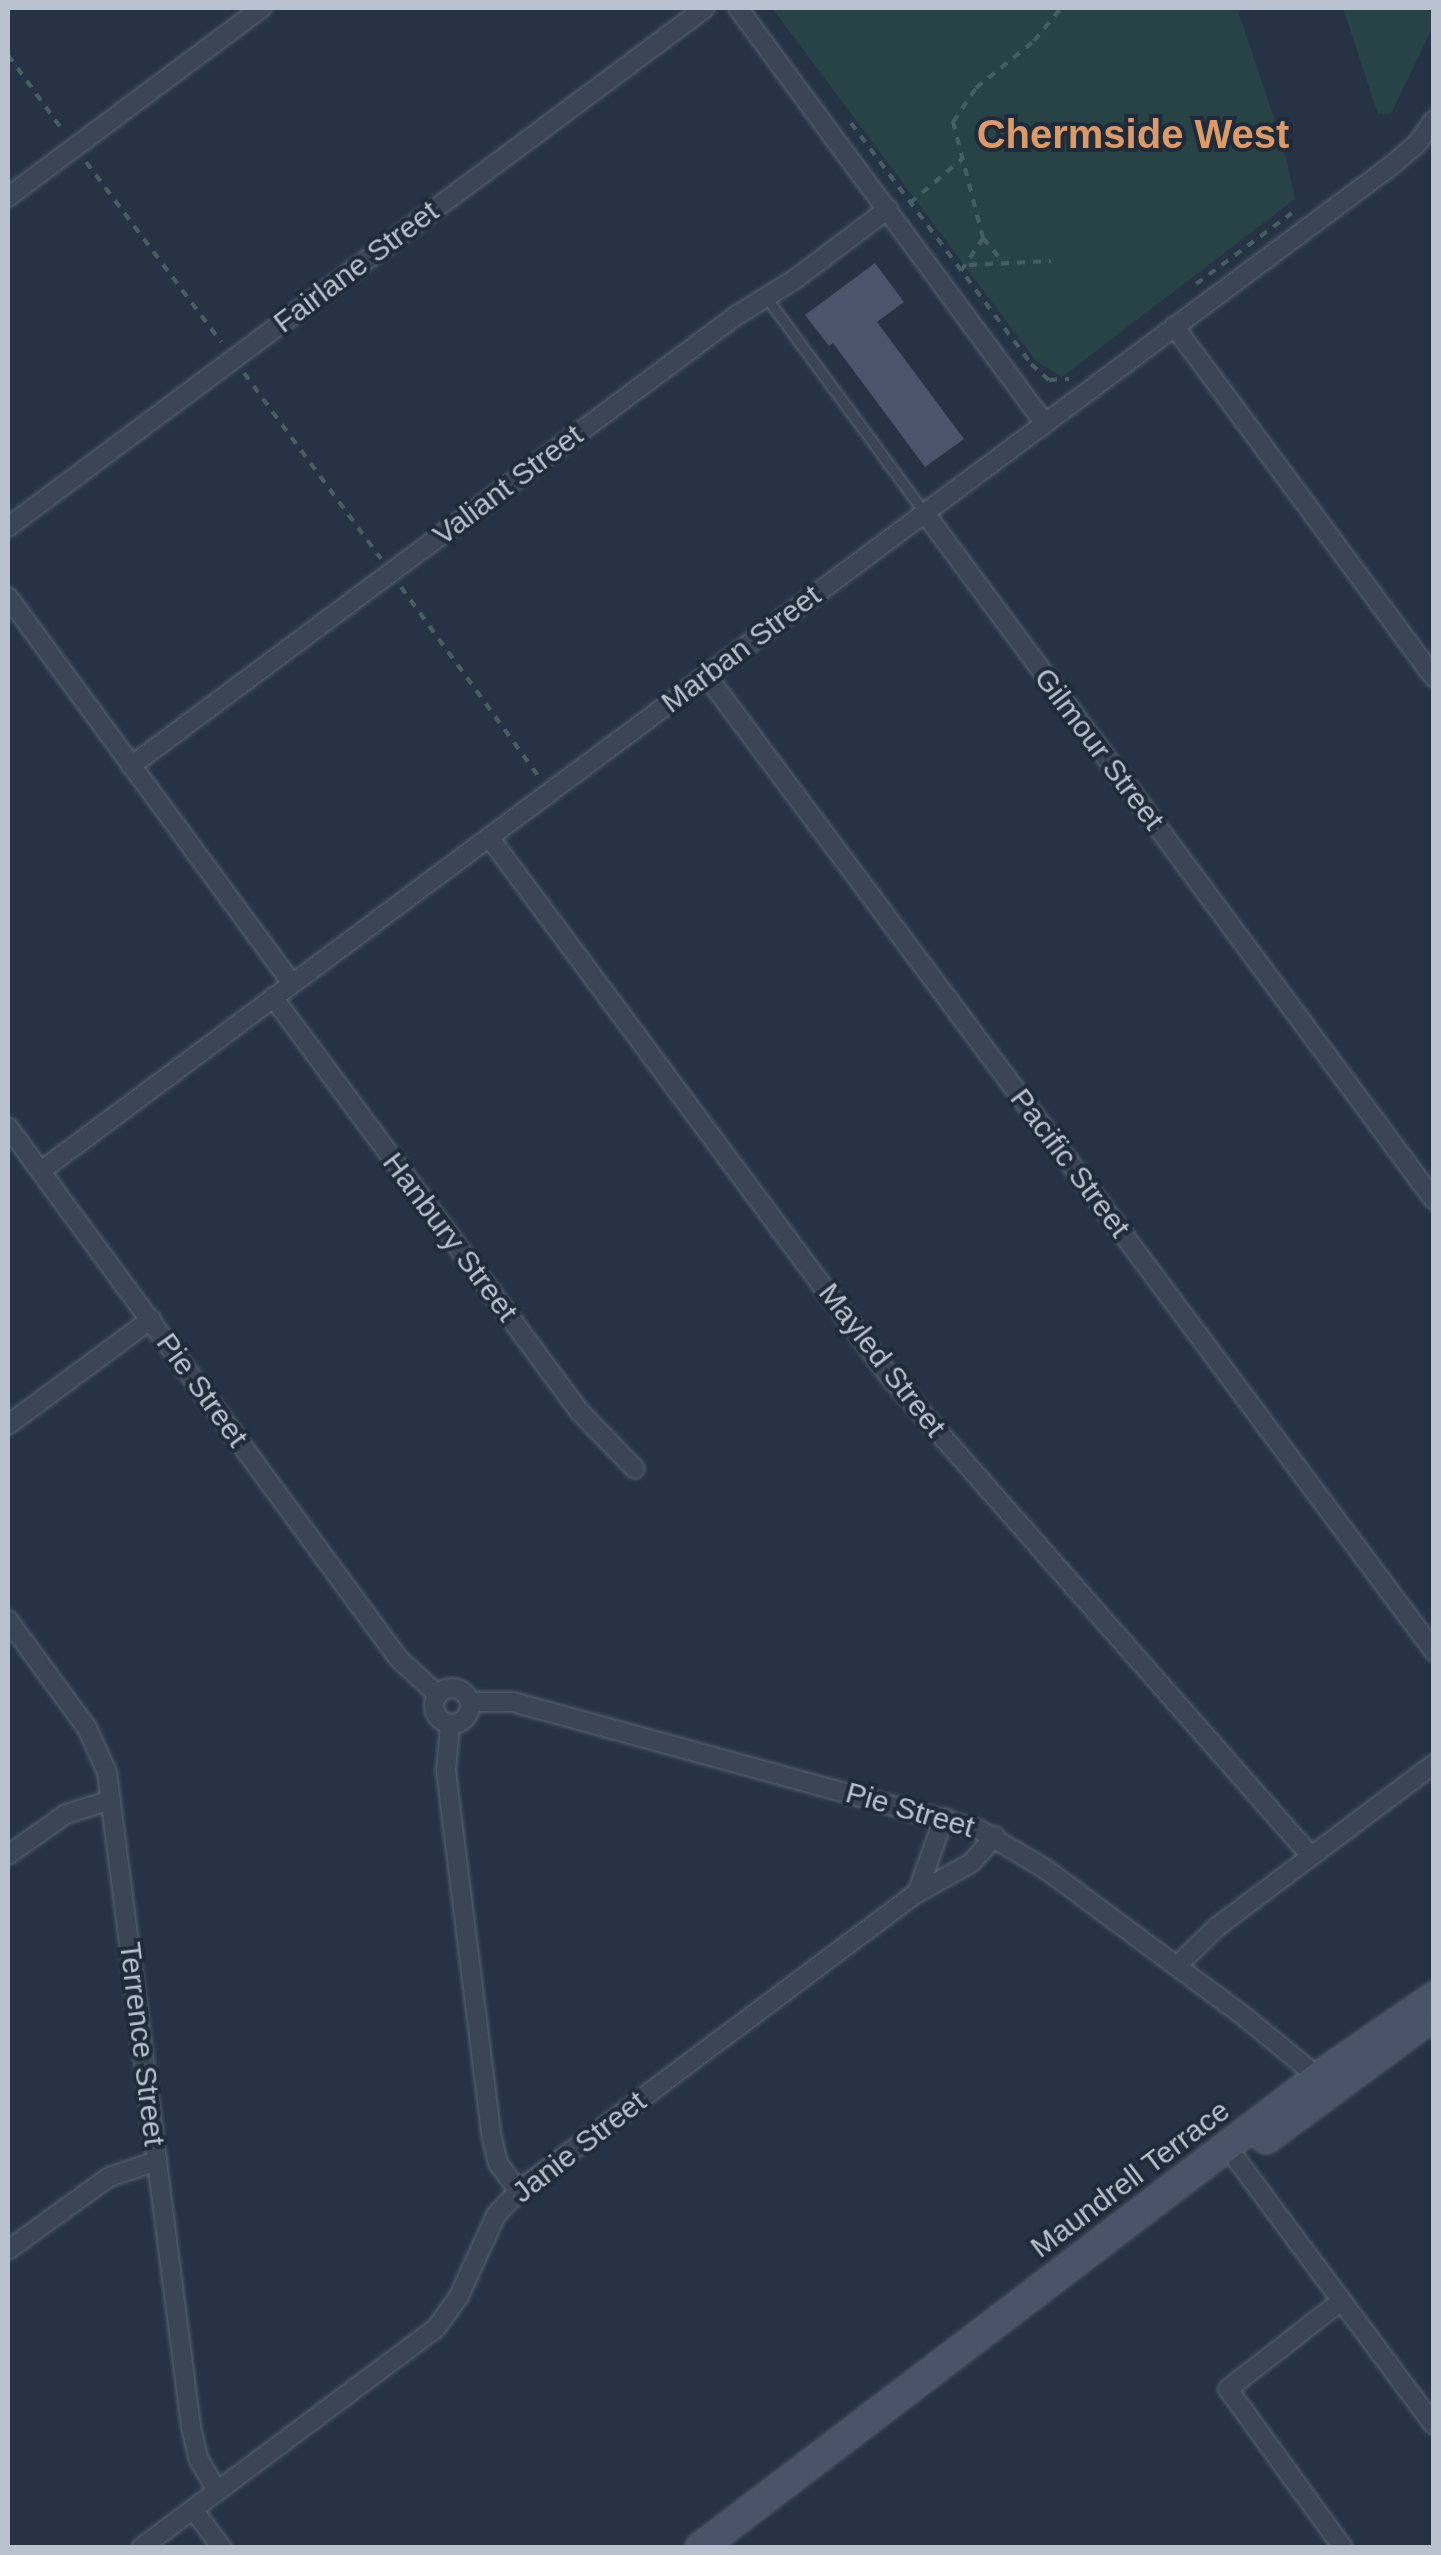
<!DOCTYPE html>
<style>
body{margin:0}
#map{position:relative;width:1441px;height:2555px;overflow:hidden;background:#263345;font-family:Helvetica,sans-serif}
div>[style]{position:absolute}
.green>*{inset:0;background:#284346}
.building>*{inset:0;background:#48556a}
.path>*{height:4px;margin-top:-2px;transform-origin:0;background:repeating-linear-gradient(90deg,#475f62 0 8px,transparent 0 16px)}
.roads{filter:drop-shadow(0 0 2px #5a6372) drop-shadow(0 0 2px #5a6372)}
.lane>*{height:9px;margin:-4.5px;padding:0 4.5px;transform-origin:4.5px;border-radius:4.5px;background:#3b4555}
.street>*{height:18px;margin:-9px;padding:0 9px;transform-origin:9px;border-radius:9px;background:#3b4555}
.street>.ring{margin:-9px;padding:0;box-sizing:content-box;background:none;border:18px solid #3b4555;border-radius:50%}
.secondary>*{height:28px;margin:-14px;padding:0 14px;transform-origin:14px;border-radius:14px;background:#495468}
span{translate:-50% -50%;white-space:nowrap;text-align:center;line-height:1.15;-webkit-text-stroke:8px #1f2a3a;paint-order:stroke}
.street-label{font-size:30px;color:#b9c1ce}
.district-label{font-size:40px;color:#dc9a66;font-weight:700}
.frame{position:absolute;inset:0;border:10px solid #b9c1ce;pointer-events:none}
</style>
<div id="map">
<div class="green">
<i style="clip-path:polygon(772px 8px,1246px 8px,1238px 11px,1283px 145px,1295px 199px,1062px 377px,1036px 361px)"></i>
<i style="clip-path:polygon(1343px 8px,1433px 8px,1433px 26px,1391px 114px,1378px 114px)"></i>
</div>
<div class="building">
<i style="clip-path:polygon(875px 263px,904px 302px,877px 322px,964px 439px,925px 467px,833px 343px,829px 346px,805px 315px)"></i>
</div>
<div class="path">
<i style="left:8px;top:55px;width:95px;rotate:54deg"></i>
<i style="left:851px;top:123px;width:301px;rotate:53.2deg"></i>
<i style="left:1031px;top:364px;width:24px;rotate:42deg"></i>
<i style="left:1049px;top:380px;width:20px;rotate:-3deg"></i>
<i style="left:86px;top:162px;width:225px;rotate:53.1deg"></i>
<i style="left:910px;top:203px;width:68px;rotate:-40.2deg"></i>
<i style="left:983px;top:238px;width:30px;rotate:50deg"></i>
<i style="left:969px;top:265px;width:82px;rotate:-2.8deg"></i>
<i style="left:961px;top:271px;width:40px;rotate:-56deg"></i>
<i style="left:983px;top:238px;width:120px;rotate:-104.5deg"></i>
<i style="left:953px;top:122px;width:41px;rotate:-55.9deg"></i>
<i style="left:976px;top:88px;width:75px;rotate:-39deg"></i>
<i style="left:1034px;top:41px;width:43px;rotate:-50.7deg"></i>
<i style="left:1196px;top:284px;width:119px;rotate:-36.5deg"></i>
<i style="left:244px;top:373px;width:231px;rotate:53.6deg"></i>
<i style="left:401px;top:587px;width:235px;rotate:54deg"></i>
</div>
<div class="roads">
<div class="lane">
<i style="left:766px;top:297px;width:267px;rotate:53.7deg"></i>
</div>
<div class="street">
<i style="left:738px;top:8px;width:517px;rotate:53.57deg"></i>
<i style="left:8px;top:197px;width:317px;rotate:-36.7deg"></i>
<i style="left:1174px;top:326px;width:437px;rotate:53.5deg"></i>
<i style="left:924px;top:512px;width:856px;rotate:53.45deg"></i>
<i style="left:8px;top:527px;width:869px;rotate:-36.67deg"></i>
<i style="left:8px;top:597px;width:479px;rotate:53.7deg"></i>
<i style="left:706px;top:675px;width:1218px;rotate:53.28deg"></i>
<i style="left:131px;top:766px;width:755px;rotate:-36.66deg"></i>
<i style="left:737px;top:315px;width:67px;rotate:-31.6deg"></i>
<i style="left:794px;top:280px;width:118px;rotate:-37.1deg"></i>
<i style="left:489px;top:837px;width:673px;rotate:53.4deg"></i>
<i style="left:890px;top:1377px;width:636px;rotate:48.7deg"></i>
<i style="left:273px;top:997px;width:516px;rotate:53.51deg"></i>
<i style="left:580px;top:1412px;width:79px;rotate:46deg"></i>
<i style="left:8px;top:1127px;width:660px;rotate:53.69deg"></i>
<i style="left:399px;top:1659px;width:53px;rotate:42.7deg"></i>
<i style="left:41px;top:1171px;width:1678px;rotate:-36.67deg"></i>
<i style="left:1387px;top:169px;width:39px;rotate:-40deg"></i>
<i style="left:1417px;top:144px;width:29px;rotate:-55deg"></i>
<i style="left:8px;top:1425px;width:178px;rotate:-36.5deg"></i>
<i style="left:8px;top:1620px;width:134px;rotate:53.8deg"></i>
<i style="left:87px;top:1728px;width:48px;rotate:65.6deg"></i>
<i style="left:107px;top:1772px;width:660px;rotate:82.69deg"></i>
<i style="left:191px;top:2427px;width:32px;rotate:77deg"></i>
<i style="left:198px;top:2458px;width:38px;rotate:60deg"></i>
<i class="ring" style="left:434px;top:1688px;width:18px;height:18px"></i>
<i style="left:470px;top:1702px;width:43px"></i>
<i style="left:513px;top:1702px;width:484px;rotate:15.3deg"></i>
<i style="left:980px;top:1830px;width:78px;rotate:30.8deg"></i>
<i style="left:1047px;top:1870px;width:242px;rotate:36.6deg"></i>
<i style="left:1241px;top:2014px;width:107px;rotate:39.3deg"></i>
<i style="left:450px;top:1725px;width:46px;rotate:95deg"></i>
<i style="left:446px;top:1771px;width:370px;rotate:82.9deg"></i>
<i style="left:492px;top:2138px;width:26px;rotate:77deg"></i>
<i style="left:498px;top:2163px;width:34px;rotate:54deg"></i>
<i style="left:8px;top:1855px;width:71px;rotate:-35.3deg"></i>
<i style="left:66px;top:1814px;width:47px;rotate:-17.3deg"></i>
<i style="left:917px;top:1893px;width:80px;rotate:-70.2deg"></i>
<i style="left:1177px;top:1966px;width:56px;rotate:-44.3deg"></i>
<i style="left:1217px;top:1927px;width:271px;rotate:-36.9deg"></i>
<i style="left:1237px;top:2160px;width:330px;rotate:53.4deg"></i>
<i style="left:8px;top:2250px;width:125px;rotate:-35.9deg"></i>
<i style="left:109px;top:2177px;width:51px;rotate:-18.4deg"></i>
<i style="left:1341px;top:2301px;width:143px;rotate:142.1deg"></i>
<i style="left:1228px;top:2389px;width:196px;rotate:54.1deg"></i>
<i style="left:193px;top:2509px;width:49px;rotate:53.4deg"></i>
<i style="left:141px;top:2548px;width:368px;rotate:-36.7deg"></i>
<i style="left:436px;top:2328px;width:39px;rotate:-54deg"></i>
<i style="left:459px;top:2296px;width:89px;rotate:-65.4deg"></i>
<i style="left:496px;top:2215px;width:33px;rotate:-47deg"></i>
<i style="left:518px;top:2191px;width:498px;rotate:-36.8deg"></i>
<i style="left:917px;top:1893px;width:62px;rotate:-29.1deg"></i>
<i style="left:971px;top:1863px;width:36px;rotate:-48deg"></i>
</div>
<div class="secondary">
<i style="left:1266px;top:2139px;width:209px;rotate:-36.4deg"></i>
<i style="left:700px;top:2548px;width:777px;rotate:-37.31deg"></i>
<i style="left:1318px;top:2077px;width:141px;rotate:-34.6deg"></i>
</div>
</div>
<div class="street-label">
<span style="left:356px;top:267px;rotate:-37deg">Fairlane Street</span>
<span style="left:508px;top:485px;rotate:-37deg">Valiant Street</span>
<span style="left:741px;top:649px;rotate:-37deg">Marban Street</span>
<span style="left:1099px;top:749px;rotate:53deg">Gilmour Street</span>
<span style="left:1070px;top:1163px;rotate:53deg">Pacific Street</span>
<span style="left:450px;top:1237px;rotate:53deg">Hanbury Street</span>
<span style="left:882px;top:1360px;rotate:52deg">Mayled Street</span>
<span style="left:202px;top:1390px;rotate:54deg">Pie Street</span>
<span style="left:910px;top:1810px;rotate:16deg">Pie Street</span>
<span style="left:142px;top:2044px;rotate:83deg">Terrence Street</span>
<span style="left:579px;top:2147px;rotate:-38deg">Janie Street</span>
<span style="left:1130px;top:2179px;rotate:-37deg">Maundrell Terrace</span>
</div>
<div class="district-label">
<span style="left:1133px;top:134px">Chermside West</span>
</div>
<div class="frame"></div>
</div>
